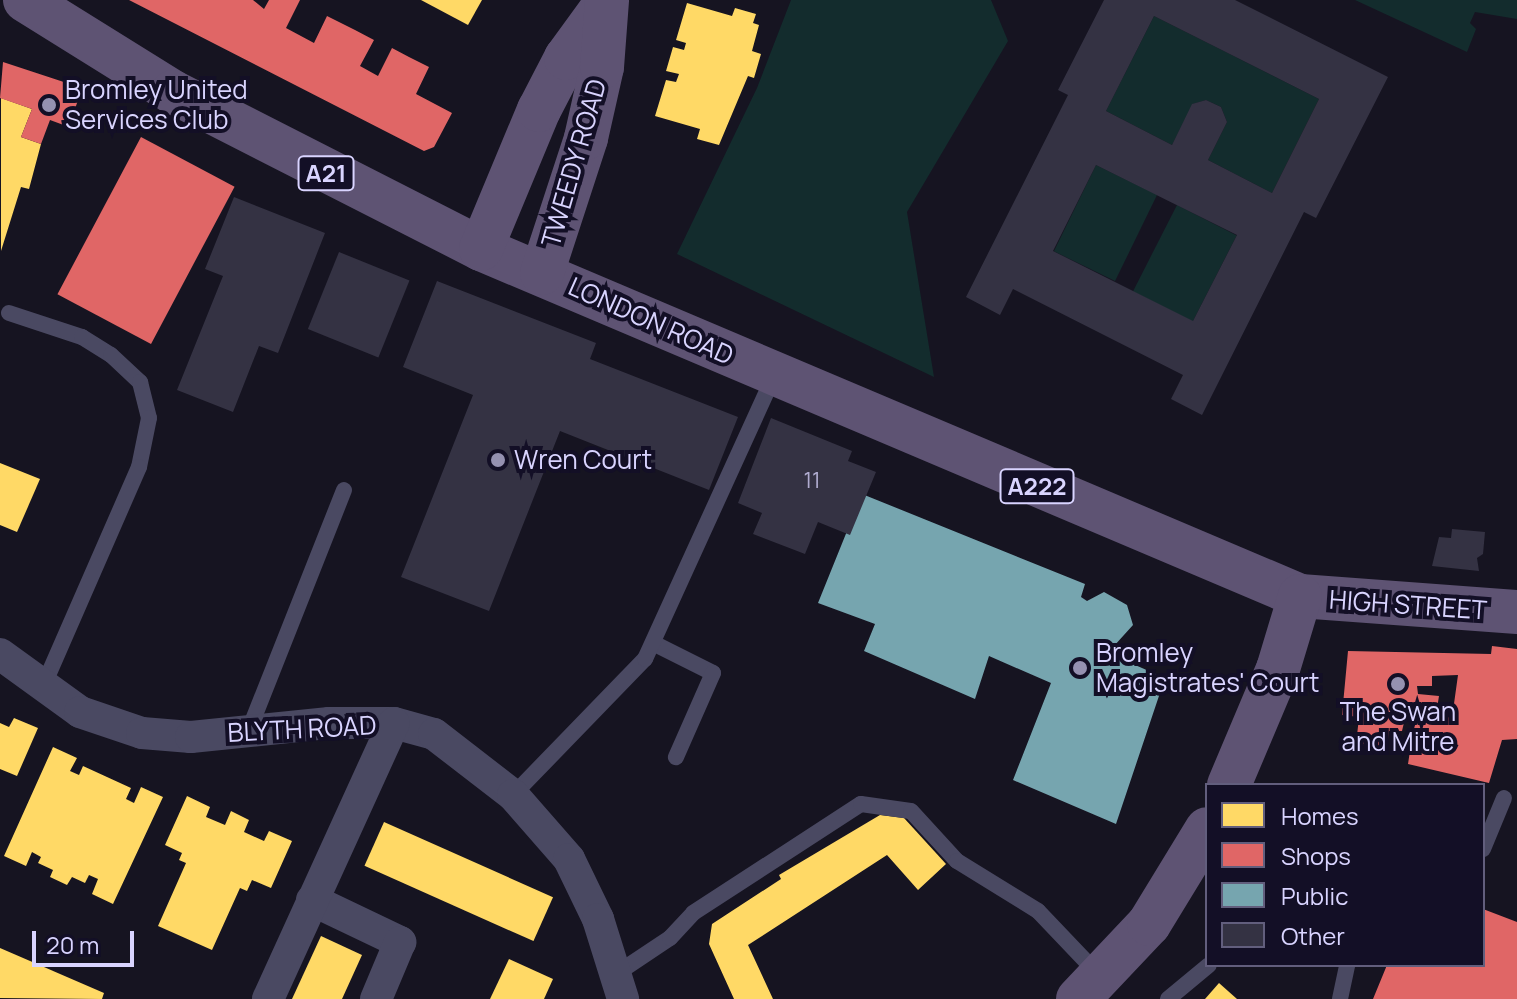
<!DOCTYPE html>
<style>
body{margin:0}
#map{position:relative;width:1517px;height:999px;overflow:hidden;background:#161421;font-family:Manrope,sans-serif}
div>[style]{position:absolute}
.green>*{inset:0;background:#132c2d;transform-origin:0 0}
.homes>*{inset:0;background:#ffd966;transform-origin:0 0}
.shops>*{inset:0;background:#e06666;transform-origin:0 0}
.public>*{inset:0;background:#76a5af}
.building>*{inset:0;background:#343243;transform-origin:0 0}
.service>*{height:16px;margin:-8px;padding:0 8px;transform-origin:8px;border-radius:8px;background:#4a4962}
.minor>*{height:32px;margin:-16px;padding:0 16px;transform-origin:16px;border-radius:16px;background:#4a4962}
.primary>*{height:44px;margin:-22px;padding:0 22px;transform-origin:22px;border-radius:22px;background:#5e5373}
.dots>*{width:22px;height:22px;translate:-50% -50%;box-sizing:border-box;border:4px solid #130f26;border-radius:50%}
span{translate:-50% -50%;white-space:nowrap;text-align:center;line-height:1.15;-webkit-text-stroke:8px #130f26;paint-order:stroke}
.number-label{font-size:22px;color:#b0acd0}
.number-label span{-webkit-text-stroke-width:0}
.shield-label span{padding:2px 6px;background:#130f26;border:2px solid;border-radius:6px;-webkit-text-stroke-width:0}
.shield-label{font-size:24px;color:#d9d4ff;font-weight:700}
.poi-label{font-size:26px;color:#d9d4ff}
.left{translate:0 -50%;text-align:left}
.street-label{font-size:26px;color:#d9d4ff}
.legend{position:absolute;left:1205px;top:783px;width:280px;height:184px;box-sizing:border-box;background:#130f26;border:2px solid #625e7d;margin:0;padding:10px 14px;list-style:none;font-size:24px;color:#d9d4ff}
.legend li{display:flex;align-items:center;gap:16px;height:40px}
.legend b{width:40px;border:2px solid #625e7d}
.scale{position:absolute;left:32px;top:931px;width:102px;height:36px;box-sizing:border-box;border:4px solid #d9d4ff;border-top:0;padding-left:10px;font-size:24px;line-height:28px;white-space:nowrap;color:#d9d4ff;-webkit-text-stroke:6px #130f26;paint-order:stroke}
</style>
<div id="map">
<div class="green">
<i style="clip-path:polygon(791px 0,991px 0,1008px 41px,907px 212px,934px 377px,677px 254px,757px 88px)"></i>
<i style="clip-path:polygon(1355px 0,1517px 0,1517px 19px,1475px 12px,1470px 23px,1476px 29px,1467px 52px)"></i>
<i style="clip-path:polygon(1154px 16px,1319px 99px,1272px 193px,1208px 160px,1227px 122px,1221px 107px,1206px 100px,1193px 104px,1172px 145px,1106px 111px)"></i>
<i style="left:1096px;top:165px;width:68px;height:96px;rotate:26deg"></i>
<i style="left:1177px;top:205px;width:67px;height:97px;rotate:27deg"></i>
</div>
<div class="homes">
<i style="clip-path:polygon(421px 0,482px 0,468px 25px)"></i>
<i style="clip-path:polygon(687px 3px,732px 16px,735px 8px,756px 14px,753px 23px,759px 25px,752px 51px,761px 54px,754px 78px,748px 76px,719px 145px,697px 139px,700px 129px,655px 116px,666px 80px,676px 82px,679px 74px,666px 71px,673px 47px,684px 50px,686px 43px,676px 40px)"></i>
<i style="clip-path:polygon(1px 98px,32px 109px,21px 137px,41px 144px,29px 189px,21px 187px,1px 251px)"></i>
<i style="clip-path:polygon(0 463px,40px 479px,17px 532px,0 525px)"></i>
<i style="clip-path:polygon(14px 718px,38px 728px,17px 776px,0 769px,0 723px,9px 727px)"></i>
<i style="clip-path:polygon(53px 747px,77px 758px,70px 771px,79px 775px,83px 766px,131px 788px,126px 799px,134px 803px,141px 787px,163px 797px,113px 904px,92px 894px,98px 879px,89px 875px,85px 883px,72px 877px,67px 885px,50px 877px,53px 870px,38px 863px,41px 857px,32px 852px,26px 866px,4px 856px)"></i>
<i style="clip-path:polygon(187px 796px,210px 807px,206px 817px,225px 825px,231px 811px,249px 820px,244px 832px,264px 841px,269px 831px,292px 841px,271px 888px,252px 880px,247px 891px,240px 888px,212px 950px,158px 926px,186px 863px,179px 860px,182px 853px,165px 845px)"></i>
<i style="clip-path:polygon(880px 815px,904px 818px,946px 864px,918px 890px,887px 855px,748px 945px,773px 999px,734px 999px,709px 944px,712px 924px,781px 879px,779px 875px)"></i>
<i style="left:384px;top:822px;width:185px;height:48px;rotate:24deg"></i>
<i style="clip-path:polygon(321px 936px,362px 955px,342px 999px,292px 999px)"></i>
<i style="clip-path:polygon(0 948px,104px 993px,102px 999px,0 998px)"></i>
<i style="clip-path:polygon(509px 959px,553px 979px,544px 999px,490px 999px)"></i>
<i style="clip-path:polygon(1219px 983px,1237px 999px,1205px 999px)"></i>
</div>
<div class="shops">
<i style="clip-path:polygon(129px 0,253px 0,264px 9px,269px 0,300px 0,286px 28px,314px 43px,327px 16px,355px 30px,374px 40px,360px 66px,378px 76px,392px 48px,409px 57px,429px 67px,416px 94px,452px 113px,434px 147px,424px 151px)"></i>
<i style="clip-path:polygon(3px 62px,82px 88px,69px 127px,50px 120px,41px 144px,21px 137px,32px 109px,0 98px)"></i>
<i style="left:141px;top:137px;width:106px;height:178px;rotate:28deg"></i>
<i style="clip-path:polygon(evenodd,1492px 646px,1517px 649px,1517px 739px,1502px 740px,1489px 783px,1408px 764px,1416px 711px,1407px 710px,1402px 731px,1389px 731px,1387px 748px,1356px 745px,1359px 717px,1342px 715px,1348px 651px,1491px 654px,1492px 646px,1458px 675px,1452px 718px,1436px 715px,1439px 696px,1418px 694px,1417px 686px,1432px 686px,1432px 676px,1458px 675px)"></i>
<i style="clip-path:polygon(1483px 909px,1517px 922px,1517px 999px,1373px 999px,1387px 965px,1483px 965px)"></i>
</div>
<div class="public">
<i style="clip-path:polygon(862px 494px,1085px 584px,1081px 597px,1087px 601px,1104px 592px,1127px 605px,1133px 625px,1114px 646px,1119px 658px,1165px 678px,1116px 824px,1013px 780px,1051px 683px,989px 656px,975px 699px,864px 651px,875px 624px,818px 603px)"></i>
</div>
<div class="building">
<i style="clip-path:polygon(evenodd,1104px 0,1235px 0,1388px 77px,1316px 218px,1304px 212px,1202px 415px,1171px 399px,1183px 375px,1013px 289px,1000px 315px,966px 297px,1068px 95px,1058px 90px,1104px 0,1154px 16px,1319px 99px,1272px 193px,1208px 160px,1227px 122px,1221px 107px,1206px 100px,1192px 104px,1172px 145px,1106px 111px,1154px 16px,1104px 0,1096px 165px,1237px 235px,1193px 321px,1053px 251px,1096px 165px)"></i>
<i style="clip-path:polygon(234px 197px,325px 233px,278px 353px,259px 346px,233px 412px,177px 390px,223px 276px,205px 269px)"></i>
<i style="left:339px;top:252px;width:76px;height:83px;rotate:22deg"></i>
<i style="clip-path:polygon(437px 281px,596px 343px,590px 359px,738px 417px,709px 490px,560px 431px,489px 611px,401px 577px,473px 395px,403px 367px)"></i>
<i style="clip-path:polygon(771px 418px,852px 451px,848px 461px,876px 472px,850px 535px,818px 522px,805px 554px,753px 534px,762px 513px,738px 503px)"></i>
<i style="clip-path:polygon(1452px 529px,1485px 532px,1483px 554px,1477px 558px,1479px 571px,1432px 566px,1439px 537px,1451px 538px)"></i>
</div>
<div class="service">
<i style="left:9px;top:313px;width:77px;rotate:18.2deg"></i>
<i style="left:82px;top:337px;width:34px;rotate:32deg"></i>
<i style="left:111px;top:355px;width:40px;rotate:43deg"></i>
<i style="left:140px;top:382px;width:37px;rotate:76deg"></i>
<i style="left:149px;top:418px;width:50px;rotate:101.5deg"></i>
<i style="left:139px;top:467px;width:240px;rotate:113.6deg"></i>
<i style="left:653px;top:643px;width:67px;rotate:26.6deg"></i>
<i style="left:713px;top:673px;width:92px;rotate:113.8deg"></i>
<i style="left:249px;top:730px;width:258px;rotate:-68.4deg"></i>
<i style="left:513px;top:795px;width:190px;rotate:-45.9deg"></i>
<i style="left:645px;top:659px;width:311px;rotate:-65.5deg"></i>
<i style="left:1483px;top:849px;width:55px;rotate:-67.6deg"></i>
<i style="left:616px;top:974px;width:65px;rotate:-33.7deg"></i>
<i style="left:670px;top:938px;width:34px;rotate:-47deg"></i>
<i style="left:693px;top:913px;width:200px;rotate:-33deg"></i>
<i style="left:861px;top:804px;width:50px;rotate:8deg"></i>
<i style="left:911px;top:811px;width:68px;rotate:47.4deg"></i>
<i style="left:957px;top:861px;width:95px;rotate:31.7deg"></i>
<i style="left:1038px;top:911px;width:87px;rotate:46.4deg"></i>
<i style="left:1168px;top:999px;width:53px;rotate:-39.7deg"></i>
<i style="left:1340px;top:999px;width:35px;rotate:-78deg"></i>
</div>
<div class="minor">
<i style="left:0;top:654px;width:99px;rotate:35.9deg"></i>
<i style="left:80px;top:712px;width:65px;rotate:18.7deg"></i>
<i style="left:142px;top:733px;width:49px;rotate:4.7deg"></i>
<i style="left:191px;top:737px;width:139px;rotate:-5.8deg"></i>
<i style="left:329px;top:723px;width:65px"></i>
<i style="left:394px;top:723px;width:41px;rotate:15.4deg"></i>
<i style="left:434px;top:734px;width:100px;rotate:37.7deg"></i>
<i style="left:513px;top:795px;width:85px;rotate:48.8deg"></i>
<i style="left:569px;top:859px;width:67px;rotate:64.2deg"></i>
<i style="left:598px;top:919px;width:84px;rotate:72.6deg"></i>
<i style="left:312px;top:900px;width:98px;rotate:25.5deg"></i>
<i style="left:400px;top:942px;width:62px;rotate:112.8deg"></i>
<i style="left:268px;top:999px;width:303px;rotate:-65.5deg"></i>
</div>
<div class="primary">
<i style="left:25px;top:0;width:174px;rotate:31.9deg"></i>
<i style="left:173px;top:92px;width:346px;rotate:27deg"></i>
<i style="left:481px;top:249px;width:889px;rotate:22.96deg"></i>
<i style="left:1300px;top:596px;width:218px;rotate:4.2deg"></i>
<i style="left:481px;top:249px;width:151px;rotate:-67.4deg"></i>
<i style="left:539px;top:110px;width:59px;rotate:-62.6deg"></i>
<i style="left:566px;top:58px;width:68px;rotate:-54deg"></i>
<i style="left:542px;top:273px;width:142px;rotate:-71.9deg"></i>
<i style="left:586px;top:138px;width:73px;rotate:-77.3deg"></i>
<i style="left:602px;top:67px;width:67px;rotate:-85.7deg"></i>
<i style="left:1229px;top:785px;width:126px;rotate:-67.1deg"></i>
<i style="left:1278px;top:669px;width:76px;rotate:-73.2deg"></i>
<i style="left:1078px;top:999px;width:103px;rotate:-46.6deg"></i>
<i style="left:1149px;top:924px;width:111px;rotate:-58.6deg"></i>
</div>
<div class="dots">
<i style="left:49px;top:105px;background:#9591b1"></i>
<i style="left:498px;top:460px;background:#9591b1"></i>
<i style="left:1080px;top:668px;background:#9591b1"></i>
<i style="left:1398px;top:684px;background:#9591b1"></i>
</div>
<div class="number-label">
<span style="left:812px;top:481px">11</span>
</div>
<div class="shield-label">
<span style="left:326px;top:173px">A21</span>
<span style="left:1037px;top:486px">A222</span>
</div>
<div class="poi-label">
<span class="left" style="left:65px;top:105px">Bromley United<br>Services Club</span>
<span class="left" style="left:514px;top:460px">Wren Court</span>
<span class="left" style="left:1096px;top:668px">Bromley<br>Magistrates' Court</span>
<span style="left:1398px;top:727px">The Swan<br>and Mitre</span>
</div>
<div class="street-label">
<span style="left:574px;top:163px;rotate:-74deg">TWEEDY ROAD</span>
<span style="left:651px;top:321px;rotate:24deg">LONDON ROAD</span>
<span style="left:1408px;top:605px;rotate:4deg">HIGH STREET</span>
<span style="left:302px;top:729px;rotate:-3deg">BLYTH ROAD</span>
</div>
<ul class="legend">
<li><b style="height:22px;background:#ffd966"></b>Homes</li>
<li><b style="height:22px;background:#e06666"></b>Shops</li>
<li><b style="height:22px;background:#76a5af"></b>Public</li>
<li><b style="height:22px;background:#343243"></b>Other</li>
</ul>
<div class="scale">20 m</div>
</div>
